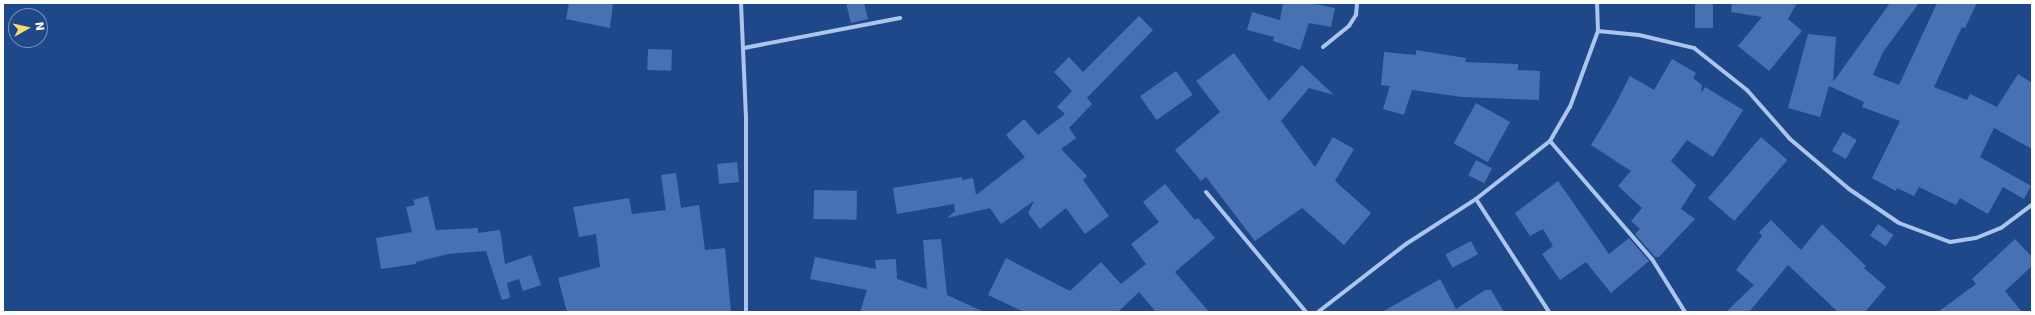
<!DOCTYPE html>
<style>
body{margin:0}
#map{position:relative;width:2035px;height:315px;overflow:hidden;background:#1f488b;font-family:"DejaVu Sans",sans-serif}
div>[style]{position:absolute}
.building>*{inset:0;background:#4771b3;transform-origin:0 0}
.street>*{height:4px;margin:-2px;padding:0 2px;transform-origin:2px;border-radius:2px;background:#abc5ec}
span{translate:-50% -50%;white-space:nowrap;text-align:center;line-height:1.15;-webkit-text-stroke:4px #1f488b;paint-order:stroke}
.frame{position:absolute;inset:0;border:4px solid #fff;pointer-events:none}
.north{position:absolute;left:8px;top:8px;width:40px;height:40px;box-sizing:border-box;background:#1f488b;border:1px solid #7991b9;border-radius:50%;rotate:82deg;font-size:11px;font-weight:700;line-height:16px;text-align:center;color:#fff}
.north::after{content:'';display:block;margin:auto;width:14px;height:18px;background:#fad96b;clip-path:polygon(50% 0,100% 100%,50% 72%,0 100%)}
</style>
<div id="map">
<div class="building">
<i style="clip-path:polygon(569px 3px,613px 3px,610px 28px,566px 19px)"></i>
<i style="clip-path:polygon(846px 3px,864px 3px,868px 19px,851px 23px)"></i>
<i style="clip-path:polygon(1283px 3px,1310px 3px,1335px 8px,1331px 27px,1309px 23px,1300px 50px,1273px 41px,1274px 37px,1247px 30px,1252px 12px,1280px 20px)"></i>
<i style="left:1695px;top:3px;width:18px;height:25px"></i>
<i style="clip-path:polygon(1732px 3px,1797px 3px,1788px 19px,1802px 31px,1769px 71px,1738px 46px,1762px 17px,1731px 12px)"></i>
<i style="clip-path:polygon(1890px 3px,1919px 3px,1883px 52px,1873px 75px,1899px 85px,1937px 3px,1977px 3px,1965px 28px,1962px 27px,1934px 87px,1967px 100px,1970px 94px,1997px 107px,2018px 74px,2032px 83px,2032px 149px,1994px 128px,1980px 157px,2031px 186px,2024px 199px,2003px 187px,1988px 214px,1960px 198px,1956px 205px,1919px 187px,1914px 196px,1897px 188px,1896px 191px,1872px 178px,1900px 121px,1862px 107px,1864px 102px,1829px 86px,1820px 117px,1788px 108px,1808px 34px,1836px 37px,1833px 82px)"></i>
<i style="clip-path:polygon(1139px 16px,1153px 30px,1085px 100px,1087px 98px,1092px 104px,1069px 128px,1076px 138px,1061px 149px,1087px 176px,1083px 180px,1109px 216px,1085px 234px,1066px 208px,1040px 229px,1028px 213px,1034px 201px,1001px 224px,990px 208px,947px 218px,955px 211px,954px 204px,897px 214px,893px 188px,962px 177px,962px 180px,973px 178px,976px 195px,1025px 157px,1006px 135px,1024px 119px,1038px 135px,1065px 114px,1057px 107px,1072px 91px,1054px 72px,1069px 57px,1083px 72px)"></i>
<i style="left:648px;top:49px;width:24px;height:21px;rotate:2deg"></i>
<i style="clip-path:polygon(1416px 50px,1466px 58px,1465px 62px,1518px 64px,1518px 70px,1540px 71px,1539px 100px,1462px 97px,1412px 90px,1404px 115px,1383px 109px,1390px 86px,1381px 85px,1384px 52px,1416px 55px)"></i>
<i style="clip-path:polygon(1234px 53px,1269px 101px,1302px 65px,1334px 95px,1309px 88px,1281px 121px,1315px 167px,1333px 137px,1354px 149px,1335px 181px,1371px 213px,1344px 245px,1302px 208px,1255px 241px,1206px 177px,1201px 181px,1175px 150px,1220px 112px,1196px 81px)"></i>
<i style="clip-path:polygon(1672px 59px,1696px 73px,1693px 78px,1702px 85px,1701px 93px,1705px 87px,1743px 110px,1713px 157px,1687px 140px,1671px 161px,1696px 185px,1681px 209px,1695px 219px,1659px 257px,1655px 257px,1635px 234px,1640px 229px,1631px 221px,1642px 208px,1618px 186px,1631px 171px,1591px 145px,1614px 107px,1630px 76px,1654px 90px)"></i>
<i style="left:1176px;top:71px;width:29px;height:44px;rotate:55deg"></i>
<i style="left:1476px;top:103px;width:39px;height:46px;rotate:29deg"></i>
<i style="left:1843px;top:132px;width:16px;height:22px;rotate:30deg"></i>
<i style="left:1761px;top:137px;width:35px;height:81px;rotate:41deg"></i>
<i style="left:1476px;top:160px;width:18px;height:17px;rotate:27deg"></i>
<i style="left:737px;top:162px;width:20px;height:20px;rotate:84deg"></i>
<i style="clip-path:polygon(676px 173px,681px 208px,699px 205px,705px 250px,725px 248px,731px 312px,567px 312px,558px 278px,600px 267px,596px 234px,579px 237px,573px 207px,629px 198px,632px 214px,666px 210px,661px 175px)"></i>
<i style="clip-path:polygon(1558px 181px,1609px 254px,1629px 238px,1649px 261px,1611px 293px,1586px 262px,1560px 280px,1542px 254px,1553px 246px,1543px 229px,1530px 236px,1515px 213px)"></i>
<i style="clip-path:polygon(1165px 184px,1195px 220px,1198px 218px,1215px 238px,1175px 272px,1209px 312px,1156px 312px,1139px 292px,1118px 312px,1024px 312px,988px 295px,1006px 258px,1070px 291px,1101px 262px,1121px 284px,1146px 264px,1131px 244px,1159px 222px,1143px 202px)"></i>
<i style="left:814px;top:190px;width:43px;height:29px;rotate:1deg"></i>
<i style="clip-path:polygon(428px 196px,436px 230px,478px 228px,478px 233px,500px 230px,505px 264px,531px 255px,541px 285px,523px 291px,519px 279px,507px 283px,510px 298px,502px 300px,486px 251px,448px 254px,416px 262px,416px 264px,381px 269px,376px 238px,412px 232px,406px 207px,415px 205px,413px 200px)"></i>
<i style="clip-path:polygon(1771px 220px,1801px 250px,1822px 224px,1866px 266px,1864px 268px,1886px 287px,1865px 312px,1838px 312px,1788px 265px,1749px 312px,1726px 312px,1754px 285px,1736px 270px,1762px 236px,1759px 232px)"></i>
<i style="left:1878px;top:224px;width:19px;height:14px;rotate:35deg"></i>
<i style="clip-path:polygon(941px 239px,947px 295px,984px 312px,860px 312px,867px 290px,810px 279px,815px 257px,876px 269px,875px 260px,896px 259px,897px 279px,927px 289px,923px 240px)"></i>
<i style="clip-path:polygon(2015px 239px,2032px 257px,2032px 266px,2005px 291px,2022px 312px,1938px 312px,1976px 284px,1972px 279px)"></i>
<i style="left:1471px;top:241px;width:15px;height:29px;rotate:62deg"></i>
<i style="clip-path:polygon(1440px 279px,1456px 309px,1485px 290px,1491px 290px,1504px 312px,1382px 312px)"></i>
</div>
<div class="street">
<i style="left:741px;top:3px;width:114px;rotate:87.5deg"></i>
<i style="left:746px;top:117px;width:195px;rotate:90deg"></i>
<i style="left:1598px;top:31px;width:41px;rotate:5.6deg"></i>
<i style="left:1639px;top:35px;width:57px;rotate:13.3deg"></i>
<i style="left:1694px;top:48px;width:68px;rotate:38.4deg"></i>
<i style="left:1747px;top:90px;width:65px;rotate:48.7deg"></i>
<i style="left:1790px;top:139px;width:77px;rotate:40.3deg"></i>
<i style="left:1849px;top:189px;width:60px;rotate:34.2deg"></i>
<i style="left:1899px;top:223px;width:54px;rotate:20.4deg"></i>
<i style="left:1950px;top:242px;width:26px;rotate:-9deg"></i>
<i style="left:1976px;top:238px;width:27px;rotate:-22deg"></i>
<i style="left:2001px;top:228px;width:39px;rotate:-37deg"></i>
<i style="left:1323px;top:47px;width:33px;rotate:-39deg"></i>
<i style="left:1349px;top:26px;width:13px;rotate:-58deg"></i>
<i style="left:1356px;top:15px;width:12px;rotate:-85deg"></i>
<i style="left:744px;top:48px;width:159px;rotate:-10.9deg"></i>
<i style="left:1550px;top:141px;width:156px;rotate:49.2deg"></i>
<i style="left:1652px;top:259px;width:62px;rotate:58.1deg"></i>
<i style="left:1206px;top:192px;width:156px;rotate:50.2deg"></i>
<i style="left:1476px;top:199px;width:135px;rotate:57.1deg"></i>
<i style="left:1318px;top:312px;width:111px;rotate:-37.7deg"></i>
<i style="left:1406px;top:244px;width:83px;rotate:-32.7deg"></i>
<i style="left:1476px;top:199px;width:94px;rotate:-38.1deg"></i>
<i style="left:1550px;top:141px;width:39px;rotate:-60deg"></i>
<i style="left:1570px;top:107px;width:81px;rotate:-69.8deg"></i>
<i style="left:1598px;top:31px;width:28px;rotate:-92deg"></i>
</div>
<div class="frame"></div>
<div class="north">N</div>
</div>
